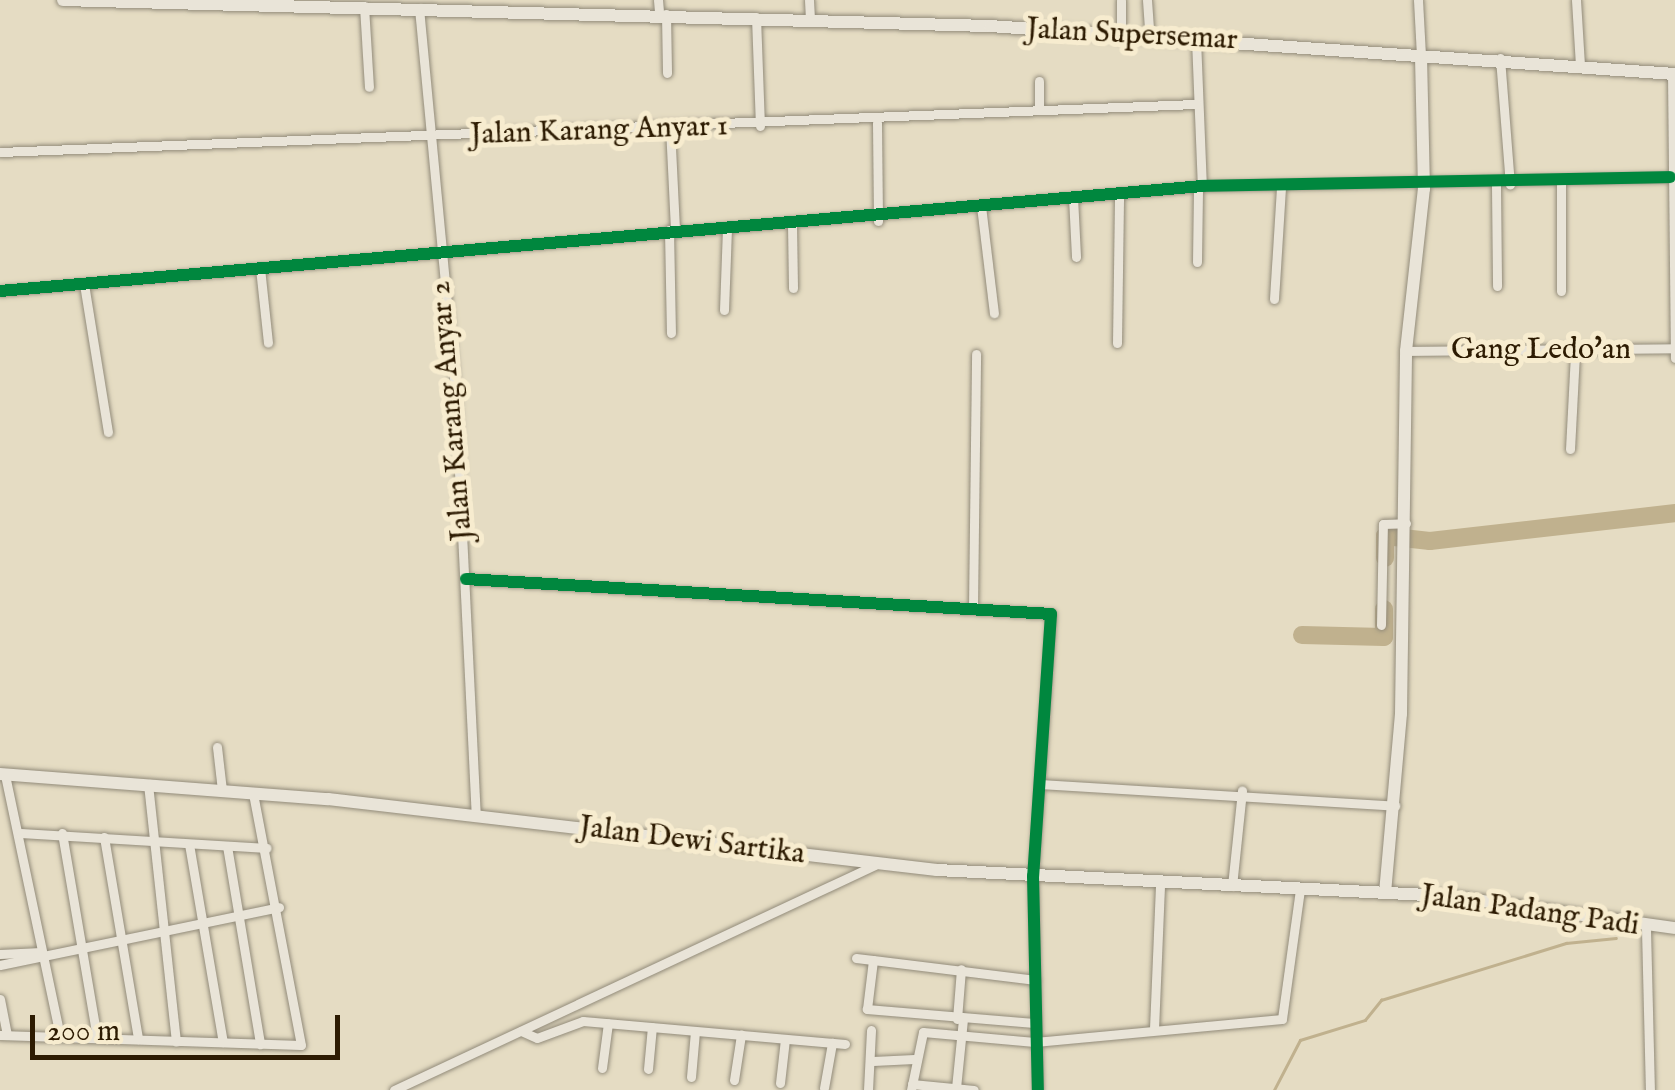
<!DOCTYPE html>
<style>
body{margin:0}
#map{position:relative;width:1675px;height:1090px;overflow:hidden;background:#e5dcc3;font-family:"IM FELL English",serif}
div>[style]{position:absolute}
.stream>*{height:2.5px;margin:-1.25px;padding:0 1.25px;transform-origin:1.25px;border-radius:1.25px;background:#c0b18e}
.river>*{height:18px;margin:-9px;padding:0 9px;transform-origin:9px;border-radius:9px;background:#c0b18e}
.roads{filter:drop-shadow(0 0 2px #928b7a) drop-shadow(0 0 2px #928b7a)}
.street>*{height:9px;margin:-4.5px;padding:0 4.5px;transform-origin:4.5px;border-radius:4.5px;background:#e9e4d8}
.secondary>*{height:12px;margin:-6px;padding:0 6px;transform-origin:6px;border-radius:6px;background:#e9e4d8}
.cycleway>*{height:12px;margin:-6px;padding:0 6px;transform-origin:6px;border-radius:6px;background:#00873e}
span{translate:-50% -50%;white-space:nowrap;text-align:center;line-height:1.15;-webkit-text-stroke:10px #f7eccf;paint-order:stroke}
.street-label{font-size:30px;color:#2d1b02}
.scale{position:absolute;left:30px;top:1015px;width:310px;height:45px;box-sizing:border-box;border:5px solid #2d1b02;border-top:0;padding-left:12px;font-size:30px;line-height:35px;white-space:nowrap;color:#2d1b02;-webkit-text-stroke:8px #f7eccf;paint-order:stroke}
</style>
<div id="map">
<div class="stream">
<i style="left:1274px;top:1090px;width:56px;rotate:-62.5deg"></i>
<i style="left:1300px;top:1040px;width:68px;rotate:-17.1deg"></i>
<i style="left:1365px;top:1020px;width:26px;rotate:-51deg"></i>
<i style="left:1381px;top:1000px;width:194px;rotate:-17.1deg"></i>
<i style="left:1566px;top:943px;width:50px;rotate:-5.7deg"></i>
</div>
<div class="river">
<i style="left:1385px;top:558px;width:22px;rotate:-90deg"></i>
<i style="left:1385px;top:536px;width:45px;rotate:6.3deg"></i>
<i style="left:1430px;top:541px;width:247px;rotate:-6.5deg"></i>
<i style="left:1302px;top:635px;width:82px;rotate:1.4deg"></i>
<i style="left:1384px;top:637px;width:28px;rotate:-90deg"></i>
</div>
<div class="roads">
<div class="street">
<i style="left:658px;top:0;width:11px;rotate:85deg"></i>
<i style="left:809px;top:0;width:19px;rotate:87deg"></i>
<i style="left:1121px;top:0;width:38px;rotate:90deg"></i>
<i style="left:1147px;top:0;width:39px;rotate:86deg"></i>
<i style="left:1418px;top:0;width:55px;rotate:86.9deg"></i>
<i style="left:1576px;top:0;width:65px;rotate:86.5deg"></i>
<i style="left:364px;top:6px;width:81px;rotate:86.5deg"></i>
<i style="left:419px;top:8px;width:384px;rotate:84.6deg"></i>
<i style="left:455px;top:390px;width:426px;rotate:87.2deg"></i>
<i style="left:666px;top:14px;width:59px;rotate:89deg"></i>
<i style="left:756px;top:17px;width:109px;rotate:87.9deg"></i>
<i style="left:1196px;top:39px;width:147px;rotate:87.7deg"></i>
<i style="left:1500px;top:58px;width:127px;rotate:85.5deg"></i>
<i style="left:1672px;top:73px;width:285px;rotate:89.4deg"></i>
<i style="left:1039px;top:81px;width:25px;rotate:90deg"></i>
<i style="left:877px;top:123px;width:98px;rotate:89.4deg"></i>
<i style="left:670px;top:127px;width:103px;rotate:87.2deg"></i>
<i style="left:0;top:152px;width:1198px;rotate:-2.3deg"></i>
<i style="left:1561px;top:181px;width:110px;rotate:90deg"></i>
<i style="left:1496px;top:186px;width:100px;rotate:89.4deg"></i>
<i style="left:1073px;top:197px;width:60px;rotate:87.1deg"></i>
<i style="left:981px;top:206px;width:108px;rotate:83.1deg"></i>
<i style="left:792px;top:224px;width:64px;rotate:89.1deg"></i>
<i style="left:669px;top:230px;width:103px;rotate:88.9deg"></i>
<i style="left:1197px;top:262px;width:74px;rotate:-89.2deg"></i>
<i style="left:260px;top:268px;width:75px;rotate:83.9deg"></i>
<i style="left:84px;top:284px;width:150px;rotate:80.8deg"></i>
<i style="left:0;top:291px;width:1207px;rotate:-4.99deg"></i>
<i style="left:1202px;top:186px;width:468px;rotate:-1.1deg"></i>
<i style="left:1274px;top:299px;width:110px;rotate:-86.4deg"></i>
<i style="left:724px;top:310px;width:83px;rotate:-87.9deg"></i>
<i style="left:1117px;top:343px;width:150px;rotate:-89.2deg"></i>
<i style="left:1406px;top:351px;width:269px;rotate:-0.6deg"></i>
<i style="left:1570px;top:449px;width:97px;rotate:-87deg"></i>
<i style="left:466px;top:579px;width:586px;rotate:3.42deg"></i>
<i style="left:1051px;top:614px;width:263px;rotate:93.9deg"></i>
<i style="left:1033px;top:876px;width:214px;rotate:88.7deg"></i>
<i style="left:973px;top:608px;width:254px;rotate:-89.3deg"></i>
<i style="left:1381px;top:625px;width:101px;rotate:-88.9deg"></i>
<i style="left:1383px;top:524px;width:23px;rotate:-2deg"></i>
<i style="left:217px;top:747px;width:43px;rotate:83.4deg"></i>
<i style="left:5px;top:775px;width:263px;rotate:78.1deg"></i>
<i style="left:148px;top:784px;width:259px;rotate:83.8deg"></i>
<i style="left:1040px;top:784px;width:356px;rotate:3.5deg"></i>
<i style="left:21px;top:833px;width:246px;rotate:3.5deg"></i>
<i style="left:62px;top:833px;width:207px;rotate:80.3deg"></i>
<i style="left:104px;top:837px;width:205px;rotate:80.4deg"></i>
<i style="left:189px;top:844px;width:201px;rotate:80.3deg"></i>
<i style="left:227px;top:846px;width:201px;rotate:80.5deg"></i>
<i style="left:1232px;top:886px;width:96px;rotate:-84deg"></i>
<i style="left:1646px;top:929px;width:161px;rotate:88.6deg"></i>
<i style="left:0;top:954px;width:41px;rotate:-2.8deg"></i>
<i style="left:856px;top:958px;width:17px;rotate:7deg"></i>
<i style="left:0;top:965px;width:285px;rotate:-11.7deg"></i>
<i style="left:0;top:999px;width:36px;rotate:79deg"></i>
<i style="left:957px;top:1019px;width:50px;rotate:-85.4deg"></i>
<i style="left:1034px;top:1023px;width:168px;rotate:-175.2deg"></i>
<i style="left:867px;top:1009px;width:49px;rotate:-83deg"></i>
<i style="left:873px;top:960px;width:164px;rotate:7deg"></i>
<i style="left:1154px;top:1029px;width:146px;rotate:-87.6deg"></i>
<i style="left:521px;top:1031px;width:17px;rotate:24deg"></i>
<i style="left:537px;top:1038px;width:49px;rotate:-20.3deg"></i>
<i style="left:583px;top:1021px;width:263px;rotate:5deg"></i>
<i style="left:0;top:1035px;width:301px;rotate:1.9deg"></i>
<i style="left:301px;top:1045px;width:257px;rotate:-100.8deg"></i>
<i style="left:873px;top:1061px;width:41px;rotate:-2.8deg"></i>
<i style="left:602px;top:1068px;width:45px;rotate:-82.4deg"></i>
<i style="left:648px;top:1069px;width:42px;rotate:-84.6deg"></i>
<i style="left:691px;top:1077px;width:46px;rotate:-85deg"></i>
<i style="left:734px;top:1080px;width:46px;rotate:-81.2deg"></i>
<i style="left:780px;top:1083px;width:44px;rotate:-83.5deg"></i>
<i style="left:912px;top:1084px;width:62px;rotate:5.5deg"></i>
<i style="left:824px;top:1088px;width:46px;rotate:-79.9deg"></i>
<i style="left:956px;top:1088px;width:69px;rotate:-84.2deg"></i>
<i style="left:394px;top:1090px;width:531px;rotate:-25.07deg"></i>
<i style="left:868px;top:1090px;width:60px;rotate:-87.1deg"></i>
<i style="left:911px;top:1090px;width:59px;rotate:-78.3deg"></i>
<i style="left:923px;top:1032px;width:112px;rotate:5.1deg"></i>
<i style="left:1035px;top:1042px;width:248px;rotate:-5.3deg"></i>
<i style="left:1282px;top:1019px;width:130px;rotate:-82.1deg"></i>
</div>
<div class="secondary">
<i style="left:63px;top:0;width:927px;rotate:1.61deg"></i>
<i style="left:990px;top:26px;width:687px;rotate:4.01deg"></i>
<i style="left:0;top:774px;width:329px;rotate:4.4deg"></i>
<i style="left:328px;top:799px;width:613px;rotate:6.65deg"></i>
<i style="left:937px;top:870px;width:511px;rotate:2.92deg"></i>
<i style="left:1447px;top:896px;width:230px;rotate:8deg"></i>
<i style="left:1385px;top:893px;width:180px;rotate:-84.9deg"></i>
<i style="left:1401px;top:714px;width:363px;rotate:-89.2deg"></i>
<i style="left:1406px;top:351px;width:163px;rotate:-83.7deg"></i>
<i style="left:1424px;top:189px;width:134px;rotate:-91.3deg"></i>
</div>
</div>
<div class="cycleway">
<i style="left:0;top:291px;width:1207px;rotate:-4.99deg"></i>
<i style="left:1202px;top:186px;width:468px;rotate:-1.1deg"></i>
<i style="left:466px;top:579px;width:586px;rotate:3.42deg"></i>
<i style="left:1051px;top:614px;width:263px;rotate:93.9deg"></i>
<i style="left:1033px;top:876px;width:214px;rotate:88.7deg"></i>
</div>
<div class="street-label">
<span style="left:1132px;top:35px;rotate:3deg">Jalan Supersemar</span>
<span style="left:599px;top:131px;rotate:-2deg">Jalan Karang Anyar 1</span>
<span style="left:1541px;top:350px">Gang Ledo'an</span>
<span style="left:452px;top:411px;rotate:-95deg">Jalan Karang Anyar 2</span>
<span style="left:692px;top:841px;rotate:7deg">Jalan Dewi Sartika</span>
<span style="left:1530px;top:911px;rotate:8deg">Jalan Padang Padi</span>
</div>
<div class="scale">200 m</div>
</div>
